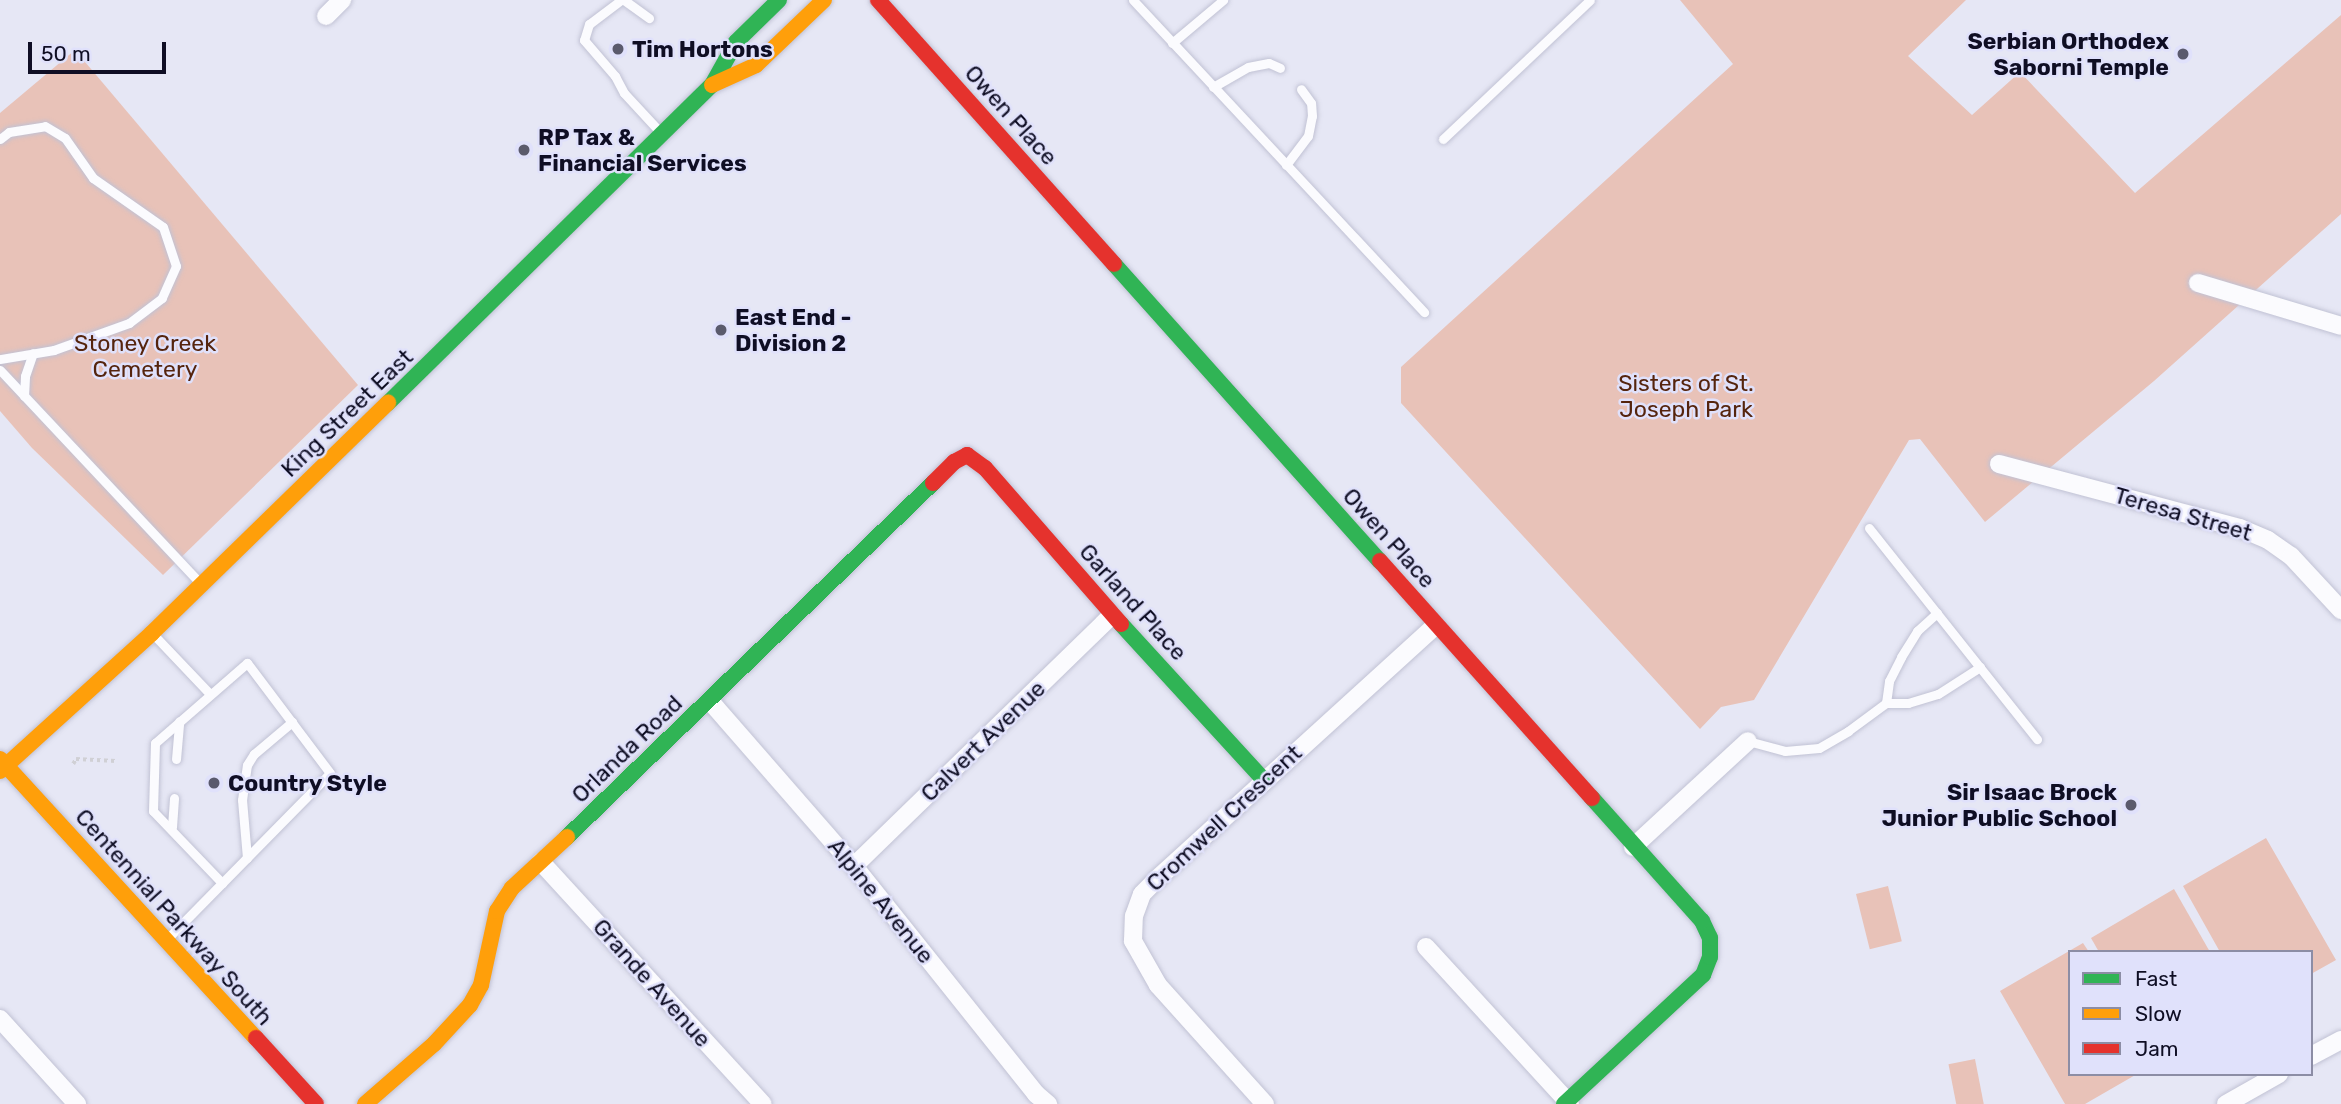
<!DOCTYPE html>
<style>
body{margin:0}
#map{position:relative;width:2341px;height:1104px;overflow:hidden;background:#e6e7f5;font-family:Rubik,sans-serif}
div>[style]{position:absolute}
.green>*{inset:0;background:#e8c2b8;transform-origin:0 0}
.path>*{height:3.5px;margin-top:-1.75px;transform-origin:0;background:repeating-linear-gradient(90deg,#d0d0d5 0 3.5px,transparent 0 7px)}
.roads{filter:drop-shadow(0 0 2px #c1c2d4) drop-shadow(0 0 2px #c1c2d4)}
.lane>*{height:9px;margin:-4.5px;padding:0 4.5px;transform-origin:4.5px;border-radius:4.5px;background:#fbfbfe}
.street>*{height:18px;margin:-9px;padding:0 9px;transform-origin:9px;border-radius:9px;background:#fbfbfe}
.fast>*{height:16px;margin:-8px;padding:0 8px;transform-origin:8px;border-radius:8px;background:#30b455}
.slow>*{height:16px;margin:-8px;padding:0 8px;transform-origin:8px;border-radius:8px;background:#ff9f0a}
.jam>*{height:16px;margin:-8px;padding:0 8px;transform-origin:8px;border-radius:8px;background:#e5322d}
.dots>*{width:19px;height:19px;translate:-50% -50%;box-sizing:border-box;border:4px solid #e0e1fb;border-radius:50%}
span{translate:-50% -50%;white-space:nowrap;text-align:center;line-height:1.15;-webkit-text-stroke:5px #e0e1fb;paint-order:stroke}
.poi-label{font-size:23px;color:#0f0e24;font-weight:700}
.right{translate:-100% -50%;text-align:right}
.left{translate:0 -50%;text-align:left}
.street-label{font-size:23px;color:#0f0e24}
.park-label{font-size:23px;color:#55240d}
.legend{position:absolute;left:2068px;top:950px;width:245px;height:126px;box-sizing:border-box;background:#e0e1fb;border:2px solid #8c8da5;margin:0;padding:9px 12px;list-style:none;font-size:21px;color:#0f0e24}
.legend li{display:flex;align-items:center;gap:14px;height:35px}
.legend b{width:35px;border:2px solid #8c8da5}
.scale{position:absolute;left:28px;top:42px;width:138px;height:32px;box-sizing:border-box;border:4px solid #0f0e24;border-top:0;padding-left:9px;font-size:21px;line-height:24px;white-space:nowrap;color:#0f0e24;-webkit-text-stroke:5px #e0e1fb;paint-order:stroke}
</style>
<div id="map">
<div class="green">
<i style="clip-path:polygon(1680px 0,1966px 0,1908px 56px,1972px 115px,2020px 72px,2135px 193px,2341px 15px,2341px 214px,2154px 381px,1985px 522px,1920px 439px,1909px 440px,1754px 700px,1721px 707px,1700px 729px,1401px 403px,1401px 367px,1733px 64px)"></i>
<i style="clip-path:polygon(75px 50px,358px 385px,163px 575px,32px 448px,0 411px,0 113px)"></i>
<i style="clip-path:polygon(2266px 838px,2336px 960px,2311px 974px,2311px 952px,2220px 952px,2183px 886px)"></i>
<i style="left:1888px;top:886px;width:57px;height:33px;rotate:76deg"></i>
<i style="clip-path:polygon(2174px 889px,2210px 952px,2099px 952px,2091px 938px)"></i>
<i style="clip-path:polygon(2083px 943px,2089px 952px,2070px 952px,2070px 1074px,2137px 1074px,2085px 1104px,2065px 1104px,2000px 991px)"></i>
<i style="left:1975px;top:1059px;width:46px;height:27px;rotate:79deg"></i>
</div>
<div class="path">
<i style="left:73px;top:764px;width:6px;rotate:-59deg"></i>
<i style="left:76px;top:759px;width:40px;rotate:2.9deg"></i>
</div>
<div class="roads">
<div class="lane">
<i style="left:621px;top:0;width:40px;rotate:143deg"></i>
<i style="left:589px;top:24px;width:17px;rotate:107deg"></i>
<i style="left:584px;top:40px;width:48px;rotate:49.3deg"></i>
<i style="left:615px;top:76px;width:19px;rotate:62deg"></i>
<i style="left:624px;top:93px;width:56px;rotate:47.2deg"></i>
<i style="left:624px;top:0;width:31px;rotate:36deg"></i>
<i style="left:1133px;top:0;width:427px;rotate:47deg"></i>
<i style="left:1172px;top:43px;width:67px;rotate:-40.1deg"></i>
<i style="left:1213px;top:87px;width:40px;rotate:-29.7deg"></i>
<i style="left:1248px;top:67px;width:21px;rotate:-11deg"></i>
<i style="left:1269px;top:63px;width:12px;rotate:24deg"></i>
<i style="left:0;top:139px;width:11px;rotate:-38deg"></i>
<i style="left:9px;top:132px;width:36px;rotate:-9deg"></i>
<i style="left:45px;top:126px;width:23px;rotate:31deg"></i>
<i style="left:65px;top:138px;width:49px;rotate:55deg"></i>
<i style="left:93px;top:178px;width:85px;rotate:35deg"></i>
<i style="left:163px;top:227px;width:41px;rotate:71.6deg"></i>
<i style="left:176px;top:266px;width:35px;rotate:114deg"></i>
<i style="left:162px;top:298px;width:41px;rotate:142.9deg"></i>
<i style="left:129px;top:323px;width:80px;rotate:160.2deg"></i>
<i style="left:54px;top:350px;width:55px;rotate:170.5deg"></i>
<i style="left:1443px;top:139px;width:202px;rotate:-43.4deg"></i>
<i style="left:1286px;top:165px;width:36px;rotate:-53deg"></i>
<i style="left:1308px;top:136px;width:20px;rotate:-79deg"></i>
<i style="left:1312px;top:116px;width:13px;rotate:-94deg"></i>
<i style="left:1311px;top:103px;width:17px;rotate:-126deg"></i>
<i style="left:0;top:370px;width:292px;rotate:46.8deg"></i>
<i style="left:24px;top:396px;width:20px;rotate:-87deg"></i>
<i style="left:25px;top:376px;width:24px;rotate:-71deg"></i>
<i style="left:1869px;top:528px;width:270px;rotate:51.5deg"></i>
<i style="left:153px;top:634px;width:83px;rotate:46.5deg"></i>
<i style="left:1886px;top:703px;width:22px;rotate:-82deg"></i>
<i style="left:1889px;top:681px;width:27px;rotate:-63deg"></i>
<i style="left:1901px;top:657px;width:31px;rotate:-58deg"></i>
<i style="left:1917px;top:631px;width:27px;rotate:-42deg"></i>
<i style="left:1748px;top:741px;width:38px;rotate:15deg"></i>
<i style="left:1785px;top:751px;width:34px;rotate:-5deg"></i>
<i style="left:1819px;top:748px;width:34px;rotate:-30deg"></i>
<i style="left:1848px;top:731px;width:47px;rotate:-36.4deg"></i>
<i style="left:1886px;top:703px;width:22px"></i>
<i style="left:1908px;top:703px;width:31px;rotate:-17deg"></i>
<i style="left:1938px;top:694px;width:50px;rotate:-32.7deg"></i>
<i style="left:176px;top:759px;width:38px;rotate:-85deg"></i>
<i style="left:172px;top:827px;width:29px;rotate:-86deg"></i>
<i style="left:247px;top:858px;width:58px;rotate:-94.9deg"></i>
<i style="left:242px;top:800px;width:35px;rotate:-82deg"></i>
<i style="left:247px;top:765px;width:13px;rotate:-58deg"></i>
<i style="left:254px;top:754px;width:50px;rotate:-40.1deg"></i>
<i style="left:168px;top:938px;width:231px;rotate:-45.5deg"></i>
<i style="left:330px;top:773px;width:138px;rotate:-127deg"></i>
<i style="left:247px;top:663px;width:122px;rotate:139deg"></i>
<i style="left:155px;top:743px;width:68px;rotate:91.7deg"></i>
<i style="left:153px;top:811px;width:100px;rotate:46.2deg"></i>
</div>
<div class="street">
<i style="left:326px;top:16px;width:23px;rotate:-45deg"></i>
<i style="left:2198px;top:283px;width:149px;rotate:16.7deg"></i>
<i style="left:1999px;top:464px;width:249px;rotate:14.9deg"></i>
<i style="left:2240px;top:528px;width:30px;rotate:23deg"></i>
<i style="left:2268px;top:540px;width:28px;rotate:35deg"></i>
<i style="left:2291px;top:556px;width:74px;rotate:47.2deg"></i>
<i style="left:710px;top:701px;width:219px;rotate:48.9deg"></i>
<i style="left:854px;top:866px;width:292px;rotate:51.4deg"></i>
<i style="left:1036px;top:1094px;width:16px;rotate:40deg"></i>
<i style="left:1633px;top:847px;width:156px;rotate:-42.7deg"></i>
<i style="left:541px;top:862px;width:328px;rotate:47.5deg"></i>
<i style="left:854px;top:866px;width:360px;rotate:-44.2deg"></i>
<i style="left:1426px;top:947px;width:213px;rotate:47.5deg"></i>
<i style="left:0;top:1019px;width:115px;rotate:47.8deg"></i>
<i style="left:2311px;top:1056px;width:34px;rotate:-28deg"></i>
<i style="left:1265px;top:1104px;width:160px;rotate:-132deg"></i>
<i style="left:1158px;top:985px;width:51px;rotate:-119.6deg"></i>
<i style="left:1133px;top:941px;width:25px;rotate:-88deg"></i>
<i style="left:1134px;top:916px;width:23px;rotate:-70deg"></i>
<i style="left:1142px;top:894px;width:21px;rotate:-45deg"></i>
<i style="left:1157px;top:879px;width:377px;rotate:-42.3deg"></i>
<i style="left:2226px;top:1104px;width:61px;rotate:-29.5deg"></i>
</div>
<div class="fast">
<i style="left:1114px;top:264px;width:399px;rotate:48.2deg"></i>
<i style="left:388px;top:403px;width:454px;rotate:-44.5deg"></i>
<i style="left:712px;top:85px;width:49px;rotate:-60.8deg"></i>
<i style="left:736px;top:42px;width:60px;rotate:-44.3deg"></i>
<i style="left:1121px;top:624px;width:212px;rotate:47.5deg"></i>
<i style="left:567px;top:837px;width:509px;rotate:-44.05deg"></i>
<i style="left:1564px;top:1104px;width:190px;rotate:-42.9deg"></i>
<i style="left:1703px;top:975px;width:19px;rotate:-69deg"></i>
<i style="left:1710px;top:957px;width:19px;rotate:-90deg"></i>
<i style="left:1710px;top:938px;width:19px;rotate:-115deg"></i>
<i style="left:1702px;top:921px;width:165px;rotate:-131.8deg"></i>
</div>
<div class="slow">
<i style="left:712px;top:85px;width:48px;rotate:-24.4deg"></i>
<i style="left:756px;top:65px;width:94px;rotate:-43.7deg"></i>
<i style="left:0;top:759px;width:379px;rotate:47.5deg"></i>
<i style="left:0;top:771px;width:205px;rotate:-42.2deg"></i>
<i style="left:152px;top:633px;width:330px;rotate:-44.3deg"></i>
<i style="left:365px;top:1104px;width:91px;rotate:-41deg"></i>
<i style="left:434px;top:1044px;width:53px;rotate:-47.3deg"></i>
<i style="left:470px;top:1005px;width:23px;rotate:-61deg"></i>
<i style="left:481px;top:985px;width:76px;rotate:-77.8deg"></i>
<i style="left:497px;top:911px;width:27px;rotate:-57deg"></i>
<i style="left:512px;top:888px;width:75px;rotate:-42.8deg"></i>
</div>
<div class="jam">
<i style="left:878px;top:0;width:354px;rotate:48.2deg"></i>
<i style="left:933px;top:483px;width:30px;rotate:-45deg"></i>
<i style="left:954px;top:462px;width:15px;rotate:-28deg"></i>
<i style="left:967px;top:455px;width:22px;rotate:36deg"></i>
<i style="left:985px;top:468px;width:207px;rotate:48.9deg"></i>
<i style="left:1380px;top:561px;width:318px;rotate:48.2deg"></i>
<i style="left:256px;top:1038px;width:89px;rotate:47.7deg"></i>
</div>
</div>
<div class="dots">
<i style="left:618px;top:49px;background:#5a5a6d"></i>
<i style="left:2183px;top:54px;background:#5a5a6d"></i>
<i style="left:524px;top:150px;background:#5a5a6d"></i>
<i style="left:721px;top:330px;background:#5a5a6d"></i>
<i style="left:214px;top:783px;background:#5a5a6d"></i>
<i style="left:2131px;top:805px;background:#5a5a6d"></i>
</div>
<div class="poi-label">
<span class="right" style="left:2169px;top:54px">Serbian Orthodex<br>Saborni Temple</span>
<span class="left" style="left:632px;top:49px">Tim Hortons</span>
<span class="left" style="left:538px;top:150px">RP Tax &amp;<br>Financial Services</span>
<span class="left" style="left:735px;top:330px">East End -<br>Division 2</span>
<span class="left" style="left:228px;top:783px">Country Style</span>
<span class="right" style="left:2117px;top:805px">Sir Isaac Brock<br>Junior Public School</span>
</div>
<div class="street-label">
<span style="left:1011px;top:115px;rotate:48deg">Owen Place</span>
<span style="left:347px;top:413px;rotate:-44deg">King Street East</span>
<span style="left:2183px;top:514px;rotate:16deg">Teresa Street</span>
<span style="left:1389px;top:538px;rotate:48deg">Owen Place</span>
<span style="left:1133px;top:602px;rotate:48deg">Garland Place</span>
<span style="left:983px;top:741px;rotate:-44deg">Calvert Avenue</span>
<span style="left:627px;top:749px;rotate:-44deg">Orlanda Road</span>
<span style="left:1224px;top:818px;rotate:-43deg">Cromwell Crescent</span>
<span style="left:881px;top:901px;rotate:51deg">Alpine Avenue</span>
<span style="left:174px;top:917px;rotate:48deg">Centennial Parkway South</span>
<span style="left:652px;top:983px;rotate:48deg">Grande Avenue</span>
</div>
<div class="park-label">
<span style="left:145px;top:356px">Stoney Creek<br>Cemetery</span>
<span style="left:1686px;top:396px">Sisters of St.<br>Joseph Park</span>
</div>
<ul class="legend">
<li><b style="height:9px;background:#30b455"></b>Fast</li>
<li><b style="height:9px;background:#ff9f0a"></b>Slow</li>
<li><b style="height:9px;background:#e5322d"></b>Jam</li>
</ul>
<div class="scale">50 m</div>
</div>
